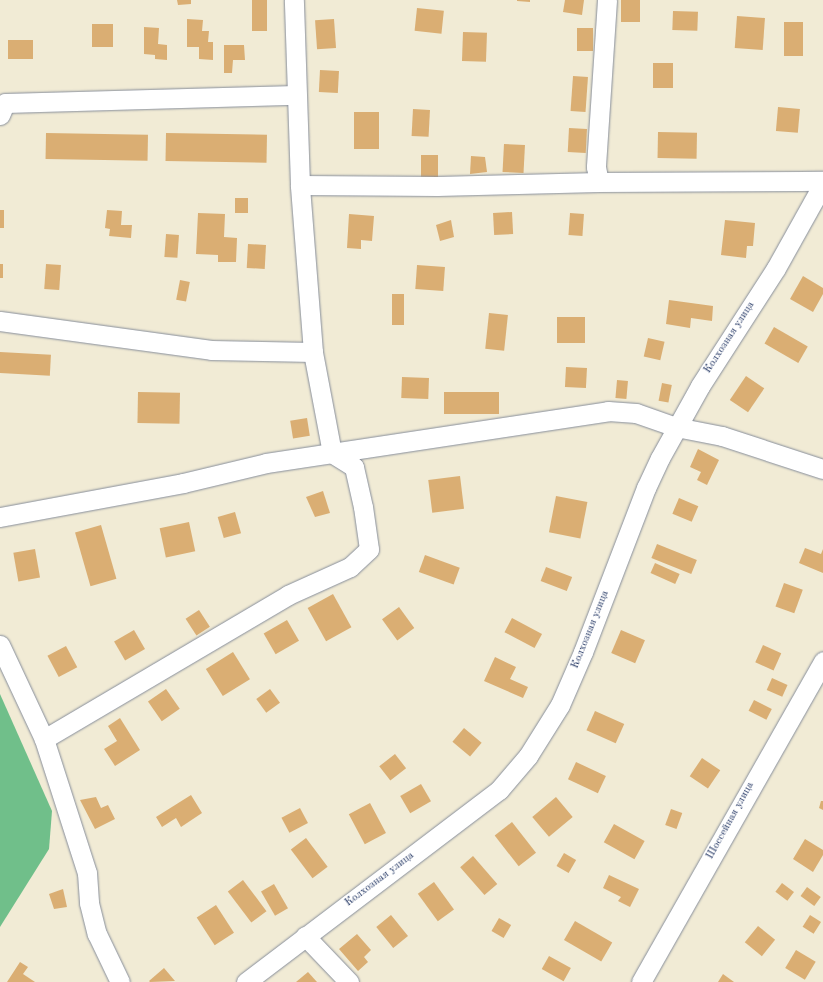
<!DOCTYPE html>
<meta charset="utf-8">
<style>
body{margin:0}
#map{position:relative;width:823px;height:982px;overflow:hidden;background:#f1ebd5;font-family:"Old Standard TT",serif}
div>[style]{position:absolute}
.forest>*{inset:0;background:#70bf8a}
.building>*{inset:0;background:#daae73;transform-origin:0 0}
.roads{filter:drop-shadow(0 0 1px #868d9a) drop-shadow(0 0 1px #868d9a)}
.minor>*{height:19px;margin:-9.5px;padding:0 9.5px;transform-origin:9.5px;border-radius:9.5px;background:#fff}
span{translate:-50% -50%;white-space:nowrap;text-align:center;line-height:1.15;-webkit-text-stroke:3px #fff;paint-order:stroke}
.street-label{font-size:11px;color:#1b2f5e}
</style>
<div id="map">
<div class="forest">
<i style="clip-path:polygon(0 694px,52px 811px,49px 849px,0 927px)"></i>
</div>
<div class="building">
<i style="clip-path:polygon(177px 0,191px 0,191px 4px,178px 5px)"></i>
<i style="left:252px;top:0;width:15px;height:31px"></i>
<i style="clip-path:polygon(517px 0,530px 0,530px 2px,517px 1px)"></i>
<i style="clip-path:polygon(565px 0,584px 0,582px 15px,563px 12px)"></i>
<i style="left:621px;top:0;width:19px;height:22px"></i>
<i style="left:417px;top:8px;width:27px;height:23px;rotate:6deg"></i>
<i style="left:673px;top:11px;width:25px;height:19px;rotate:2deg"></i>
<i style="left:737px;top:16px;width:28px;height:32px;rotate:4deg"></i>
<i style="clip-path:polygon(187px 19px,203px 20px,202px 31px,209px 31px,208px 42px,213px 42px,213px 60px,199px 59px,199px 47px,187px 47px)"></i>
<i style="left:334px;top:19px;width:29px;height:19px;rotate:86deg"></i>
<i style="left:784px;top:22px;width:19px;height:34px"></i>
<i style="left:92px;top:24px;width:21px;height:23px"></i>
<i style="clip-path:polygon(144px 27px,159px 28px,158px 44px,167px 45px,167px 60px,155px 59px,155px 55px,144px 54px)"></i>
<i style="left:577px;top:28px;width:16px;height:23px"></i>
<i style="left:463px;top:32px;width:24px;height:29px;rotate:2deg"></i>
<i style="left:33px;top:40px;width:19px;height:25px;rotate:90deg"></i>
<i style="clip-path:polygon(224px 45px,244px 45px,245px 60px,233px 60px,232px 73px,224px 73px)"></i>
<i style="left:653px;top:63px;width:20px;height:25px"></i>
<i style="left:320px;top:70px;width:19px;height:22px;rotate:3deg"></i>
<i style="left:573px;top:76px;width:15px;height:35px;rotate:4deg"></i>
<i style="left:778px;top:107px;width:22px;height:24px;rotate:5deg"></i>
<i style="left:413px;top:109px;width:17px;height:27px;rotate:3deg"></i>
<i style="left:354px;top:112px;width:25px;height:37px"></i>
<i style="left:569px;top:128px;width:18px;height:24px;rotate:3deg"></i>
<i style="left:658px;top:132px;width:39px;height:26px;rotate:1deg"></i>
<i style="left:46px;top:133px;width:102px;height:26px;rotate:1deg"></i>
<i style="left:166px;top:133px;width:101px;height:28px;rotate:1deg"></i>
<i style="left:504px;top:144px;width:21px;height:28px;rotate:3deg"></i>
<i style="left:421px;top:155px;width:17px;height:25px"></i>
<i style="clip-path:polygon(471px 156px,485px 157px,487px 172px,470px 174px)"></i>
<i style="left:235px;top:198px;width:13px;height:15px"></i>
<i style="left:0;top:210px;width:4px;height:18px"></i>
<i style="clip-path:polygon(107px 210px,122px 211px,121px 225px,132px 225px,131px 238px,109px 236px,110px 229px,105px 228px)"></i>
<i style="left:512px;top:212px;width:22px;height:19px;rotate:87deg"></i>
<i style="clip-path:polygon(198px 213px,225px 214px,224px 237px,237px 238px,236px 262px,218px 262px,218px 255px,196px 254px)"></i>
<i style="left:570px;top:213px;width:14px;height:22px;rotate:4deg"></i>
<i style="clip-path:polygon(349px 214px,374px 216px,372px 241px,361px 240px,361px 249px,347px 248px)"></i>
<i style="clip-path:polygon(451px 220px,454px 237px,440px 241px,436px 225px)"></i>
<i style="clip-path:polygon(725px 220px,755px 223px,753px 246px,747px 246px,746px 258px,721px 255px)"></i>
<i style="left:166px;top:234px;width:13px;height:23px;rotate:4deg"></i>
<i style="left:248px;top:244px;width:18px;height:24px;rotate:3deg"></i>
<i style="left:0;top:264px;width:3px;height:14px"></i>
<i style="left:46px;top:264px;width:15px;height:25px;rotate:4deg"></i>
<i style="left:417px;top:265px;width:28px;height:24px;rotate:4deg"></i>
<i style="clip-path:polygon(803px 276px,823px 288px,823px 294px,813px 312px,790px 299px)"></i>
<i style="left:180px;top:280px;width:10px;height:20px;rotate:11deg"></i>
<i style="left:392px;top:294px;width:12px;height:31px"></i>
<i style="clip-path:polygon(669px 300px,713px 306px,712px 321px,691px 318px,690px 328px,666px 324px)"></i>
<i style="left:489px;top:313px;width:19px;height:36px;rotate:6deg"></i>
<i style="left:557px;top:317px;width:28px;height:26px"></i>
<i style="left:774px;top:327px;width:39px;height:19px;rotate:30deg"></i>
<i style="left:648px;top:338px;width:17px;height:19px;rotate:13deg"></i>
<i style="left:0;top:352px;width:51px;height:21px;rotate:3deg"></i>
<i style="left:566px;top:367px;width:21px;height:20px;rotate:3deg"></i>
<i style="left:746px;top:376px;width:22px;height:29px;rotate:34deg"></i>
<i style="left:402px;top:377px;width:27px;height:21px;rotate:2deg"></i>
<i style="left:617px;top:380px;width:11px;height:18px;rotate:5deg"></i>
<i style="left:662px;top:383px;width:10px;height:18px;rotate:11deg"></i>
<i style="left:138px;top:392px;width:42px;height:31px;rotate:1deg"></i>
<i style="left:499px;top:392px;width:22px;height:55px;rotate:90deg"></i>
<i style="left:307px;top:418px;width:18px;height:17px;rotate:81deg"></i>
<i style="clip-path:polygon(698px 449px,719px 460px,707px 485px,697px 480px,701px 472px,690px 467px)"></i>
<i style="left:460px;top:476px;width:33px;height:32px;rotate:83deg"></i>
<i style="clip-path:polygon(323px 491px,330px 513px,315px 517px,306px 497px)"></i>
<i style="left:556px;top:496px;width:32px;height:37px;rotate:11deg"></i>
<i style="left:679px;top:498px;width:21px;height:17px;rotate:23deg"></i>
<i style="left:235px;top:512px;width:22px;height:18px;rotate:74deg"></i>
<i style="left:189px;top:522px;width:30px;height:30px;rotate:78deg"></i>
<i style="left:101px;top:525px;width:56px;height:27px;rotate:74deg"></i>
<i style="left:657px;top:544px;width:43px;height:15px;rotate:22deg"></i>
<i style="clip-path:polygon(805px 548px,821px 554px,823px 549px,823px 573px,799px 563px)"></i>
<i style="left:35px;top:549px;width:29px;height:22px;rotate:80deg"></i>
<i style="left:425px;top:555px;width:37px;height:18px;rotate:20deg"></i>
<i style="left:655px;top:563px;width:27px;height:11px;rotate:24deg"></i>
<i style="left:546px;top:567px;width:28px;height:15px;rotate:21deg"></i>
<i style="left:784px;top:583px;width:20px;height:25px;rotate:20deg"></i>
<i style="left:333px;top:594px;width:38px;height:29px;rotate:61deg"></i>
<i style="left:399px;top:607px;width:26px;height:21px;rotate:54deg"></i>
<i style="left:199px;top:610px;width:20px;height:16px;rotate:57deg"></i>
<i style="left:512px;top:618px;width:34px;height:16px;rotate:28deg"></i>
<i style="left:287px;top:620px;width:24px;height:27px;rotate:60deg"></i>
<i style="left:134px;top:630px;width:22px;height:23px;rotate:60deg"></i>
<i style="left:621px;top:630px;width:26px;height:25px;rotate:23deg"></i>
<i style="left:763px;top:645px;width:20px;height:19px;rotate:24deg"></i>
<i style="left:66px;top:646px;width:24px;height:21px;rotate:62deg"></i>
<i style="left:233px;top:652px;width:32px;height:32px;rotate:58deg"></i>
<i style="clip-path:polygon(495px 657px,516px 667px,510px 679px,528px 687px,523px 698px,484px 681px)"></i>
<i style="left:772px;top:678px;width:17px;height:13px;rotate:24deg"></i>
<i style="left:166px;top:689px;width:24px;height:22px;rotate:55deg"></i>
<i style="left:270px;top:689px;width:17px;height:17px;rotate:54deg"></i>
<i style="left:754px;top:700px;width:20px;height:12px;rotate:27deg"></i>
<i style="left:595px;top:711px;width:32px;height:21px;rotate:24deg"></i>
<i style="clip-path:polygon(120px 718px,140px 750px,115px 766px,104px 749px,117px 741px,108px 726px)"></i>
<i style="left:464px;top:728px;width:23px;height:18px;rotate:40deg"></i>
<i style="left:395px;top:754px;width:18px;height:20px;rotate:52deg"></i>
<i style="left:702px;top:758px;width:22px;height:22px;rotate:34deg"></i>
<i style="left:576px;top:762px;width:33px;height:19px;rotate:25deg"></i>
<i style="left:421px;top:784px;width:20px;height:24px;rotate:60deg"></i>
<i style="clip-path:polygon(191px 795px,202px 813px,181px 827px,176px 818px,162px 827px,156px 817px)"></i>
<i style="clip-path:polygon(96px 797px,101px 808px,108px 805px,115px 819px,95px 829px,80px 800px)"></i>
<i style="left:556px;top:797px;width:26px;height:31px;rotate:50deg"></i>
<i style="clip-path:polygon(821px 801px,823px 801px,823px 810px,819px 808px)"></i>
<i style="left:370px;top:803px;width:34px;height:24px;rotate:62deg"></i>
<i style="left:300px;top:808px;width:17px;height:21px;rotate:62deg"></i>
<i style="left:671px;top:809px;width:12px;height:17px;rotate:20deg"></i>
<i style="left:512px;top:822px;width:39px;height:22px;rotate:52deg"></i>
<i style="left:614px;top:824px;width:35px;height:21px;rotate:29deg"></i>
<i style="left:306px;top:838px;width:36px;height:19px;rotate:53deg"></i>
<i style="clip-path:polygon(805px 839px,823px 850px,823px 855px,813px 872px,793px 859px)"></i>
<i style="left:564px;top:853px;width:14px;height:15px;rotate:30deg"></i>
<i style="left:473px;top:856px;width:37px;height:17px;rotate:49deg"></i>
<i style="clip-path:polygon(609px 875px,639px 889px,630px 907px,618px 901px,621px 897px,603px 888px)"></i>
<i style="left:243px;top:880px;width:39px;height:19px;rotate:53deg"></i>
<i style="left:434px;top:882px;width:34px;height:20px;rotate:54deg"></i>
<i style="left:782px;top:883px;width:15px;height:11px;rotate:37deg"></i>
<i style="left:274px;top:884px;width:28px;height:15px;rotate:60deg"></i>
<i style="left:807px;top:887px;width:17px;height:11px;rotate:36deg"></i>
<i style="clip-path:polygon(63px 889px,67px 907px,54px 909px,49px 894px)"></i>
<i style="left:216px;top:905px;width:33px;height:23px;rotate:57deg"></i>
<i style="left:391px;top:915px;width:27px;height:19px;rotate:51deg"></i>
<i style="left:810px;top:915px;width:13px;height:14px;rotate:32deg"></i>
<i style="left:499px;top:918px;width:14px;height:15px;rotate:30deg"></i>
<i style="left:575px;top:921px;width:43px;height:22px;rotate:30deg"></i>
<i style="left:758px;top:926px;width:22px;height:21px;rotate:39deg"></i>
<i style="clip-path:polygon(357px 934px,371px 950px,364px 957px,368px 962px,358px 971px,339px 949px)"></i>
<i style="left:796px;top:950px;width:23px;height:21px;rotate:31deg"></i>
<i style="left:549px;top:956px;width:25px;height:15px;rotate:29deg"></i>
<i style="clip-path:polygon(20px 962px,28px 967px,23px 974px,35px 982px,7px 982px)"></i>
<i style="clip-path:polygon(164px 968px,175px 981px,150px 982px,149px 981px)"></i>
<i style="clip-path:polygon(308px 972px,317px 982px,296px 982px)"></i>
<i style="clip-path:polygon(723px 974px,734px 982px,718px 982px)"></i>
</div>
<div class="roads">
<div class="minor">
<i style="left:607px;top:0;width:167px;rotate:93.8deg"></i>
<i style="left:596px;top:167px;width:15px;rotate:79deg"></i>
<i style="left:599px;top:182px;width:224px;rotate:-0.3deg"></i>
<i style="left:0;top:115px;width:13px;rotate:-67deg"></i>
<i style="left:5px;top:103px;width:291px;rotate:-1.6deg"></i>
<i style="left:300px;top:185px;width:137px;rotate:0.4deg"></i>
<i style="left:437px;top:186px;width:162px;rotate:-1.4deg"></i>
<i style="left:0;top:321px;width:213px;rotate:7.8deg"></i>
<i style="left:211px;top:350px;width:102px;rotate:1.1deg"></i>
<i style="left:0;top:517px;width:186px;rotate:-10.5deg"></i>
<i style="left:183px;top:483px;width:85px;rotate:-13.5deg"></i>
<i style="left:266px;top:463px;width:346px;rotate:-8.6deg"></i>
<i style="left:608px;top:411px;width:28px;rotate:4deg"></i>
<i style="left:636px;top:413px;width:42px;rotate:19.3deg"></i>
<i style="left:676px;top:427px;width:47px;rotate:11.1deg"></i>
<i style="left:722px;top:436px;width:106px;rotate:18.1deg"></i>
<i style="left:0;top:645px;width:104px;rotate:64.9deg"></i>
<i style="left:44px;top:739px;width:141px;rotate:72.2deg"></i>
<i style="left:87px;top:873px;width:30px;rotate:86deg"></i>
<i style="left:89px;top:903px;width:32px;rotate:76deg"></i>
<i style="left:97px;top:934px;width:53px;rotate:64.4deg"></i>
<i style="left:44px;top:739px;width:283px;rotate:-30.5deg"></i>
<i style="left:288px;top:595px;width:68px;rotate:-24.3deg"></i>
<i style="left:350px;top:567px;width:26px;rotate:-43deg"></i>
<i style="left:369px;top:549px;width:42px;rotate:-98.1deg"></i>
<i style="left:363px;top:507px;width:41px;rotate:-102.7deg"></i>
<i style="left:354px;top:467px;width:26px;rotate:-148deg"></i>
<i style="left:332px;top:453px;width:103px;rotate:-100.7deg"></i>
<i style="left:313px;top:352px;width:168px;rotate:-94.5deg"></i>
<i style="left:300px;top:185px;width:185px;rotate:-91.9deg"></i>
<i style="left:305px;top:936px;width:64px;rotate:46.3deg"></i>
<i style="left:246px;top:982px;width:318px;rotate:-37.2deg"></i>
<i style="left:499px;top:790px;width:45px;rotate:-49.5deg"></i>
<i style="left:528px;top:756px;width:60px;rotate:-57.9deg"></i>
<i style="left:560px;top:705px;width:58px;rotate:-66.5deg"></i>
<i style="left:583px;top:652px;width:176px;rotate:-69deg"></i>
<i style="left:646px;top:488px;width:33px;rotate:-65deg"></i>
<i style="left:660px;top:458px;width:82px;rotate:-60.9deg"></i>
<i style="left:700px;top:386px;width:140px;rotate:-57.2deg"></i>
<i style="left:776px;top:268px;width:96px;rotate:-60.8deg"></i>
<i style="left:641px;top:982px;width:369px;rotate:-60.4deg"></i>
</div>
</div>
<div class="street-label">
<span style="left:730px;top:338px;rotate:-57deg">Колхозная улица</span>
<span style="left:591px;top:630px;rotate:-68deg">Колхозная улица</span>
<span style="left:731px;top:821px;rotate:-61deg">Шоссейная улица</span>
<span style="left:380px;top:880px;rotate:-37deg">Колхозная улица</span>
</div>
</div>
